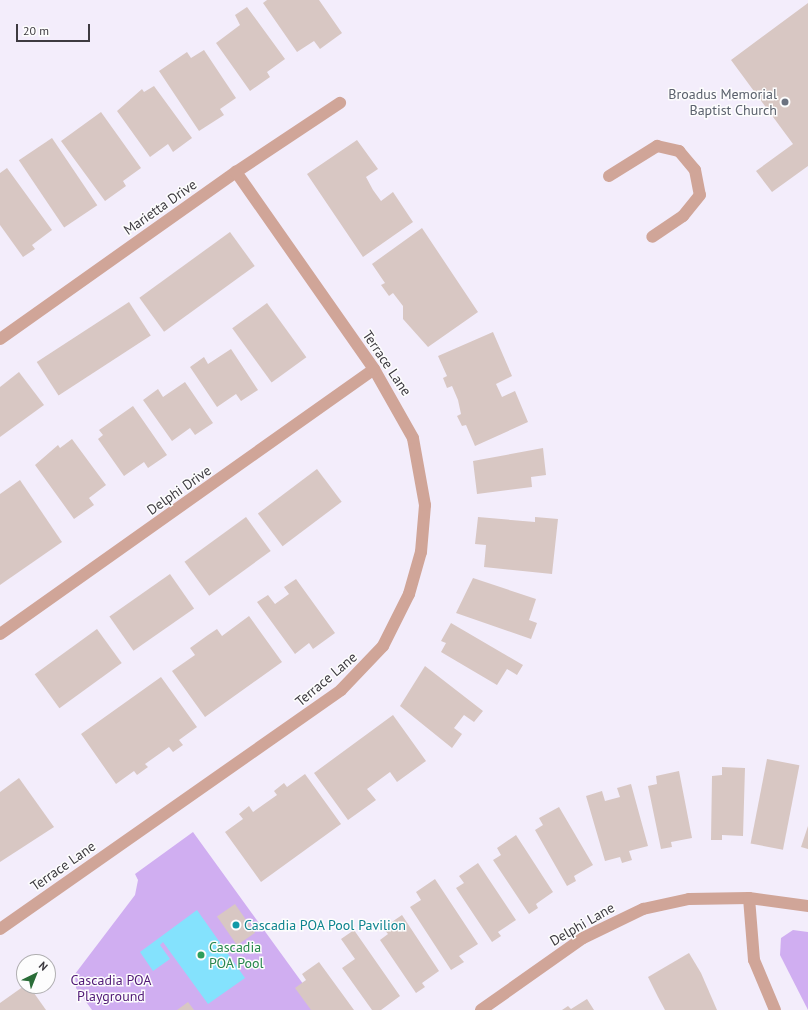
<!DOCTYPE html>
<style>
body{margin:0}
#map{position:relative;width:808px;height:1010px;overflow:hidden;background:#f3edfb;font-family:"PT Sans",sans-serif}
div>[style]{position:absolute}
.green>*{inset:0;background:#d0aef1}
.water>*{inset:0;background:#84e2fd}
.building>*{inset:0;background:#d8c7c3;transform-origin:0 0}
.minor>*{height:12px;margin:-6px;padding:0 6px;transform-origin:6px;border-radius:6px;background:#d0a598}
.dots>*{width:11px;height:11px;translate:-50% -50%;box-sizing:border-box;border:2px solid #fdfdfd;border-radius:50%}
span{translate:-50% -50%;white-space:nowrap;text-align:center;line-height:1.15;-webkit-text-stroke:3px #fdfdfd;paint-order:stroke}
.worship-label{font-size:14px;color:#5b616d}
.right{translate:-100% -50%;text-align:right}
.street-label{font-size:14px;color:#3d3a40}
.culture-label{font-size:14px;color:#0d838f}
.left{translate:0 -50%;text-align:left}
.leisure-label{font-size:14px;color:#27864d}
.park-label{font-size:14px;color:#501876}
.north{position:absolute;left:16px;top:954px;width:40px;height:40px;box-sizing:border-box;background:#fdfdfd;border:1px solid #b0afb1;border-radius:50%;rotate:43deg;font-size:11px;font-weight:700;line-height:16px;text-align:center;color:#3d3a40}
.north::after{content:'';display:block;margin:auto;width:14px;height:18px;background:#2a6d38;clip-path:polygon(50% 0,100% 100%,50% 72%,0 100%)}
.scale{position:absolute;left:16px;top:24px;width:74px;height:18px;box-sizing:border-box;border:2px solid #3d3a40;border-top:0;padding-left:5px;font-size:12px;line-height:14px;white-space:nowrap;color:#3d3a40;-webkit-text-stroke:3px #fdfdfd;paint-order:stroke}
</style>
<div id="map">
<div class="green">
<i style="clip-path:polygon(193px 832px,322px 1010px,92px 1010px,76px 988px,75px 974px,135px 895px,138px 880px,135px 874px)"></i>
<i style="clip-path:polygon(793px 930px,808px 932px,808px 1010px,780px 955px,781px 938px)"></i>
</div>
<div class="water">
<i style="clip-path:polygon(197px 910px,245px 978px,208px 1004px,163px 942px,160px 945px,170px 959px,153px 971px,140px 952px)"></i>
</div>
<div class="building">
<i style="clip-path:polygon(267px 0,319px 0,342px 33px,320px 49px,314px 41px,297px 52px,263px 3px)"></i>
<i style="clip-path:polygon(808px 3px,808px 166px,772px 192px,756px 171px,793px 144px,731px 60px)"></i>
<i style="clip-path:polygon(247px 7px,285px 59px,267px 72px,270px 77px,250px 91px,216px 43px,240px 25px,235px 15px)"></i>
<i style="clip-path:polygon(204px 50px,236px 98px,220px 109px,224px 115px,199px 131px,159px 71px,187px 52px,191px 58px)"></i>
<i style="clip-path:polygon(154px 86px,192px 138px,173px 152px,168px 144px,150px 157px,117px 111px,142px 89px,144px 92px)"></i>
<i style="clip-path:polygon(101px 112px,141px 168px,123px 181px,126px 186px,105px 201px,61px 141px)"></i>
<i style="left:52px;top:138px;width:81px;height:40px;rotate:56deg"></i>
<i style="clip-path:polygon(357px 140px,378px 169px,366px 177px,373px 190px,381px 201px,393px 192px,413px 222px,363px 257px,307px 174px)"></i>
<i style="clip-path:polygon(7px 168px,52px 230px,32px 245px,35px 249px,23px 257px,0 225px,0 173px)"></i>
<i style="clip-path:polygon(422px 228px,478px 312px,428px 347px,403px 319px,403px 306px,393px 293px,389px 296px,381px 285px,385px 283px,372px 264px)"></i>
<i style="left:230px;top:232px;width:42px;height:112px;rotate:54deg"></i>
<i style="left:129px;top:302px;width:40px;height:110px;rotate:57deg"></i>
<i style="left:267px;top:303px;width:67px;height:43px;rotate:54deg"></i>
<i style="clip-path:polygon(493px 332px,512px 376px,496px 384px,502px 397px,515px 391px,528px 422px,475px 446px,466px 425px,462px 426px,457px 416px,461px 414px,458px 400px,452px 386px,447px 388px,443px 378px,447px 376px,438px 356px)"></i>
<i style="clip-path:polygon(231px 349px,258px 390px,241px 401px,236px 394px,217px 407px,190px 367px,204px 357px,208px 364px)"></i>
<i style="clip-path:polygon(19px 372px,44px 405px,0 437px,0 387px)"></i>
<i style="clip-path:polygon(185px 382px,213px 423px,195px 435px,190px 428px,172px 441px,143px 400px,158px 389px,163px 397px)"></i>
<i style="clip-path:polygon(133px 406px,167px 455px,148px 468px,144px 462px,124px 476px,98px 439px,103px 435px,99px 430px)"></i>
<i style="clip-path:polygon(72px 439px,106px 485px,89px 498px,94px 505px,74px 519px,35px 465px,58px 445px,60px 448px)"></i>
<i style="clip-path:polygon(543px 448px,546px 475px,531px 477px,532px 487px,477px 494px,473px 461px)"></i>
<i style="left:317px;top:469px;width:41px;height:74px;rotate:53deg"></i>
<i style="clip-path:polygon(20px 480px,62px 542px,0 585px,0 494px)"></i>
<i style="left:246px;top:517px;width:42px;height:76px;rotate:54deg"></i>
<i style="clip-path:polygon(478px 517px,535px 522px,535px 517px,558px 519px,552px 574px,484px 567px,486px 545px,475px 544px)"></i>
<i style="left:170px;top:574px;width:42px;height:74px;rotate:55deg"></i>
<i style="clip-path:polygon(473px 578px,536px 599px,529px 620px,537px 623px,531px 639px,456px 613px)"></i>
<i style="clip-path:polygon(296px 579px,335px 633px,313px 649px,309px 643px,295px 654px,257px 602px,268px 595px,275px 604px,289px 594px,284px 587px)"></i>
<i style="clip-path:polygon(249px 616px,282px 662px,205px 717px,172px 671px,195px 655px,190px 648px,208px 635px,217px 629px,222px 636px)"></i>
<i style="clip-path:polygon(451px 623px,523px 665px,517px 675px,507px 669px,497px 685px,441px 652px,446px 643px,441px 641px)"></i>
<i style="left:97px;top:629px;width:42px;height:77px;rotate:54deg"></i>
<i style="clip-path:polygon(425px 666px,483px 711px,474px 722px,464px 715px,454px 728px,462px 734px,452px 748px,400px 706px)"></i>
<i style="clip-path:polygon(161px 677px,197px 727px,179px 740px,183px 745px,173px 752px,169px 747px,145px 764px,148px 767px,137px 775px,134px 771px,116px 784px,81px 734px)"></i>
<i style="clip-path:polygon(393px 715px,426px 761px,397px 782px,390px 772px,367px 789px,376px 800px,348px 820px,314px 773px)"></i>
<i style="left:767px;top:759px;width:33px;height:86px;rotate:11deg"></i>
<i style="clip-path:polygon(722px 767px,745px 768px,743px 836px,722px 835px,722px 840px,711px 840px,712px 776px,722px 775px)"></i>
<i style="clip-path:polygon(679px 771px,692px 838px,671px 842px,672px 847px,661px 849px,648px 786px,657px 784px,656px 776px)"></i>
<i style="clip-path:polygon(305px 774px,341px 824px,261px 882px,225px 832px,243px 819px,239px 814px,249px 806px,253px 812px,277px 795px,274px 791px,284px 783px,287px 787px)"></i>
<i style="clip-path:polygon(19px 778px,54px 827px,0 862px,0 792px)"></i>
<i style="clip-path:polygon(631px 784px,648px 846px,629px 851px,632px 860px,622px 863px,620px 857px,605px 861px,586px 796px,602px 791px,605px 801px,620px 797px,617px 788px)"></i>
<i style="clip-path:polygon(559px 807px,593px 865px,574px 876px,576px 881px,567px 886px,535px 830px,543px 825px,539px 818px)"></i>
<i style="clip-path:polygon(808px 826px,808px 849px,801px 847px)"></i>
<i style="clip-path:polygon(516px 835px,553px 892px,536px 904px,538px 908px,529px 914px,493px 860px,501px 855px,497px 848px)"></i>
<i style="clip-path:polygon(478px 863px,516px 920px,498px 932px,501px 936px,492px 942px,456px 888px,464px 883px,459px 876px)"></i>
<i style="clip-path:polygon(435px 879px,478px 944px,459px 956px,464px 962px,451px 970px,410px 907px,421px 900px,416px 892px)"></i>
<i style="left:235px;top:904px;width:35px;height:22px;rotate:55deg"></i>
<i style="clip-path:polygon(402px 915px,439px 971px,422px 983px,425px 987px,416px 993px,380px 940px,388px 934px,383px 928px)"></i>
<i style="clip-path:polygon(354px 930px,400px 996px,381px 1010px,372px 1010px,342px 968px,355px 959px,341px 939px)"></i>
<i style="clip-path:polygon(689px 953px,701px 973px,717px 1010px,665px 1010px,658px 997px,648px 977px)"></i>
<i style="clip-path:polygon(319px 962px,354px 1010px,311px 1010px,295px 988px,306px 980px,302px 974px)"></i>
<i style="clip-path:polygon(24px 986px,29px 986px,46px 1010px,0 1010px,0 1003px)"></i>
<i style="clip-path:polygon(587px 999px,594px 1010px,562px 1010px,568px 1006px,571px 1009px)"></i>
<i style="clip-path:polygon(188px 1002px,194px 1010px,177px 1010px)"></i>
</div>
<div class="minor">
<i style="left:609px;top:176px;width:57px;rotate:-32deg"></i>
<i style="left:657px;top:146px;width:23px;rotate:13deg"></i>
<i style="left:679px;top:151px;width:25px;rotate:50deg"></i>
<i style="left:695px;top:170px;width:25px;rotate:79deg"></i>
<i style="left:700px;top:195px;width:27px;rotate:129deg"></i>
<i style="left:683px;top:216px;width:37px;rotate:146deg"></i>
<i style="left:0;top:339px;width:289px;rotate:-35.3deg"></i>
<i style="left:236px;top:172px;width:125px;rotate:-33.6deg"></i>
<i style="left:0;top:634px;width:458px;rotate:-35.3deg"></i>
<i style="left:749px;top:898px;width:62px;rotate:85.4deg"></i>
<i style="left:754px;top:960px;width:54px;rotate:67.2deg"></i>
<i style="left:0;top:929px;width:416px;rotate:-35deg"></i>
<i style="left:341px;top:690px;width:61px;rotate:-46.3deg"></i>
<i style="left:383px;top:646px;width:58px;rotate:-63.4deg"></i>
<i style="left:409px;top:594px;width:44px;rotate:-74.1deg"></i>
<i style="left:421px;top:552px;width:47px;rotate:-85.1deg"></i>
<i style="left:425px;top:505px;width:68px;rotate:-100.2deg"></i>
<i style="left:413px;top:438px;width:79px;rotate:-119.5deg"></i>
<i style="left:374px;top:369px;width:241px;rotate:-125deg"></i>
<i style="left:481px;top:1010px;width:125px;rotate:-35.2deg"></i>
<i style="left:583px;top:938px;width:67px;rotate:-25.8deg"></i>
<i style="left:643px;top:909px;width:47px;rotate:-12.3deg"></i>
<i style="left:689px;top:899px;width:60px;rotate:-1deg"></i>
<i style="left:749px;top:898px;width:60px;rotate:7.7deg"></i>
</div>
<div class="dots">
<i style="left:785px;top:102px;background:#6b7280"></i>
<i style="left:236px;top:925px;background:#0f9aa8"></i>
<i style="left:201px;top:955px;background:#2e9e5b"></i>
</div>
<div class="worship-label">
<span class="right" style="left:777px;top:102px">Broadus Memorial<br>Baptist Church</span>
</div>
<div class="street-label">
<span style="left:160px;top:207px;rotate:-35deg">Marietta Drive</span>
<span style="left:387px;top:363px;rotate:56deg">Terrace Lane</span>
<span style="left:179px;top:490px;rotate:-35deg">Delphi Drive</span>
<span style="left:326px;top:679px;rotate:-40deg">Terrace Lane</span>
<span style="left:63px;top:866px;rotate:-35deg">Terrace Lane</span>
<span style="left:582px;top:924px;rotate:-30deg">Delphi Lane</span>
</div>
<div class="culture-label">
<span class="left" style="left:244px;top:925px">Cascadia POA Pool Pavilion</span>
</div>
<div class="leisure-label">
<span class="left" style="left:209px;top:955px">Cascadia<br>POA Pool</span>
</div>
<div class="park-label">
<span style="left:111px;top:988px">Cascadia POA<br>Playground</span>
</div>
<div class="north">N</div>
<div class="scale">20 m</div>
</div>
